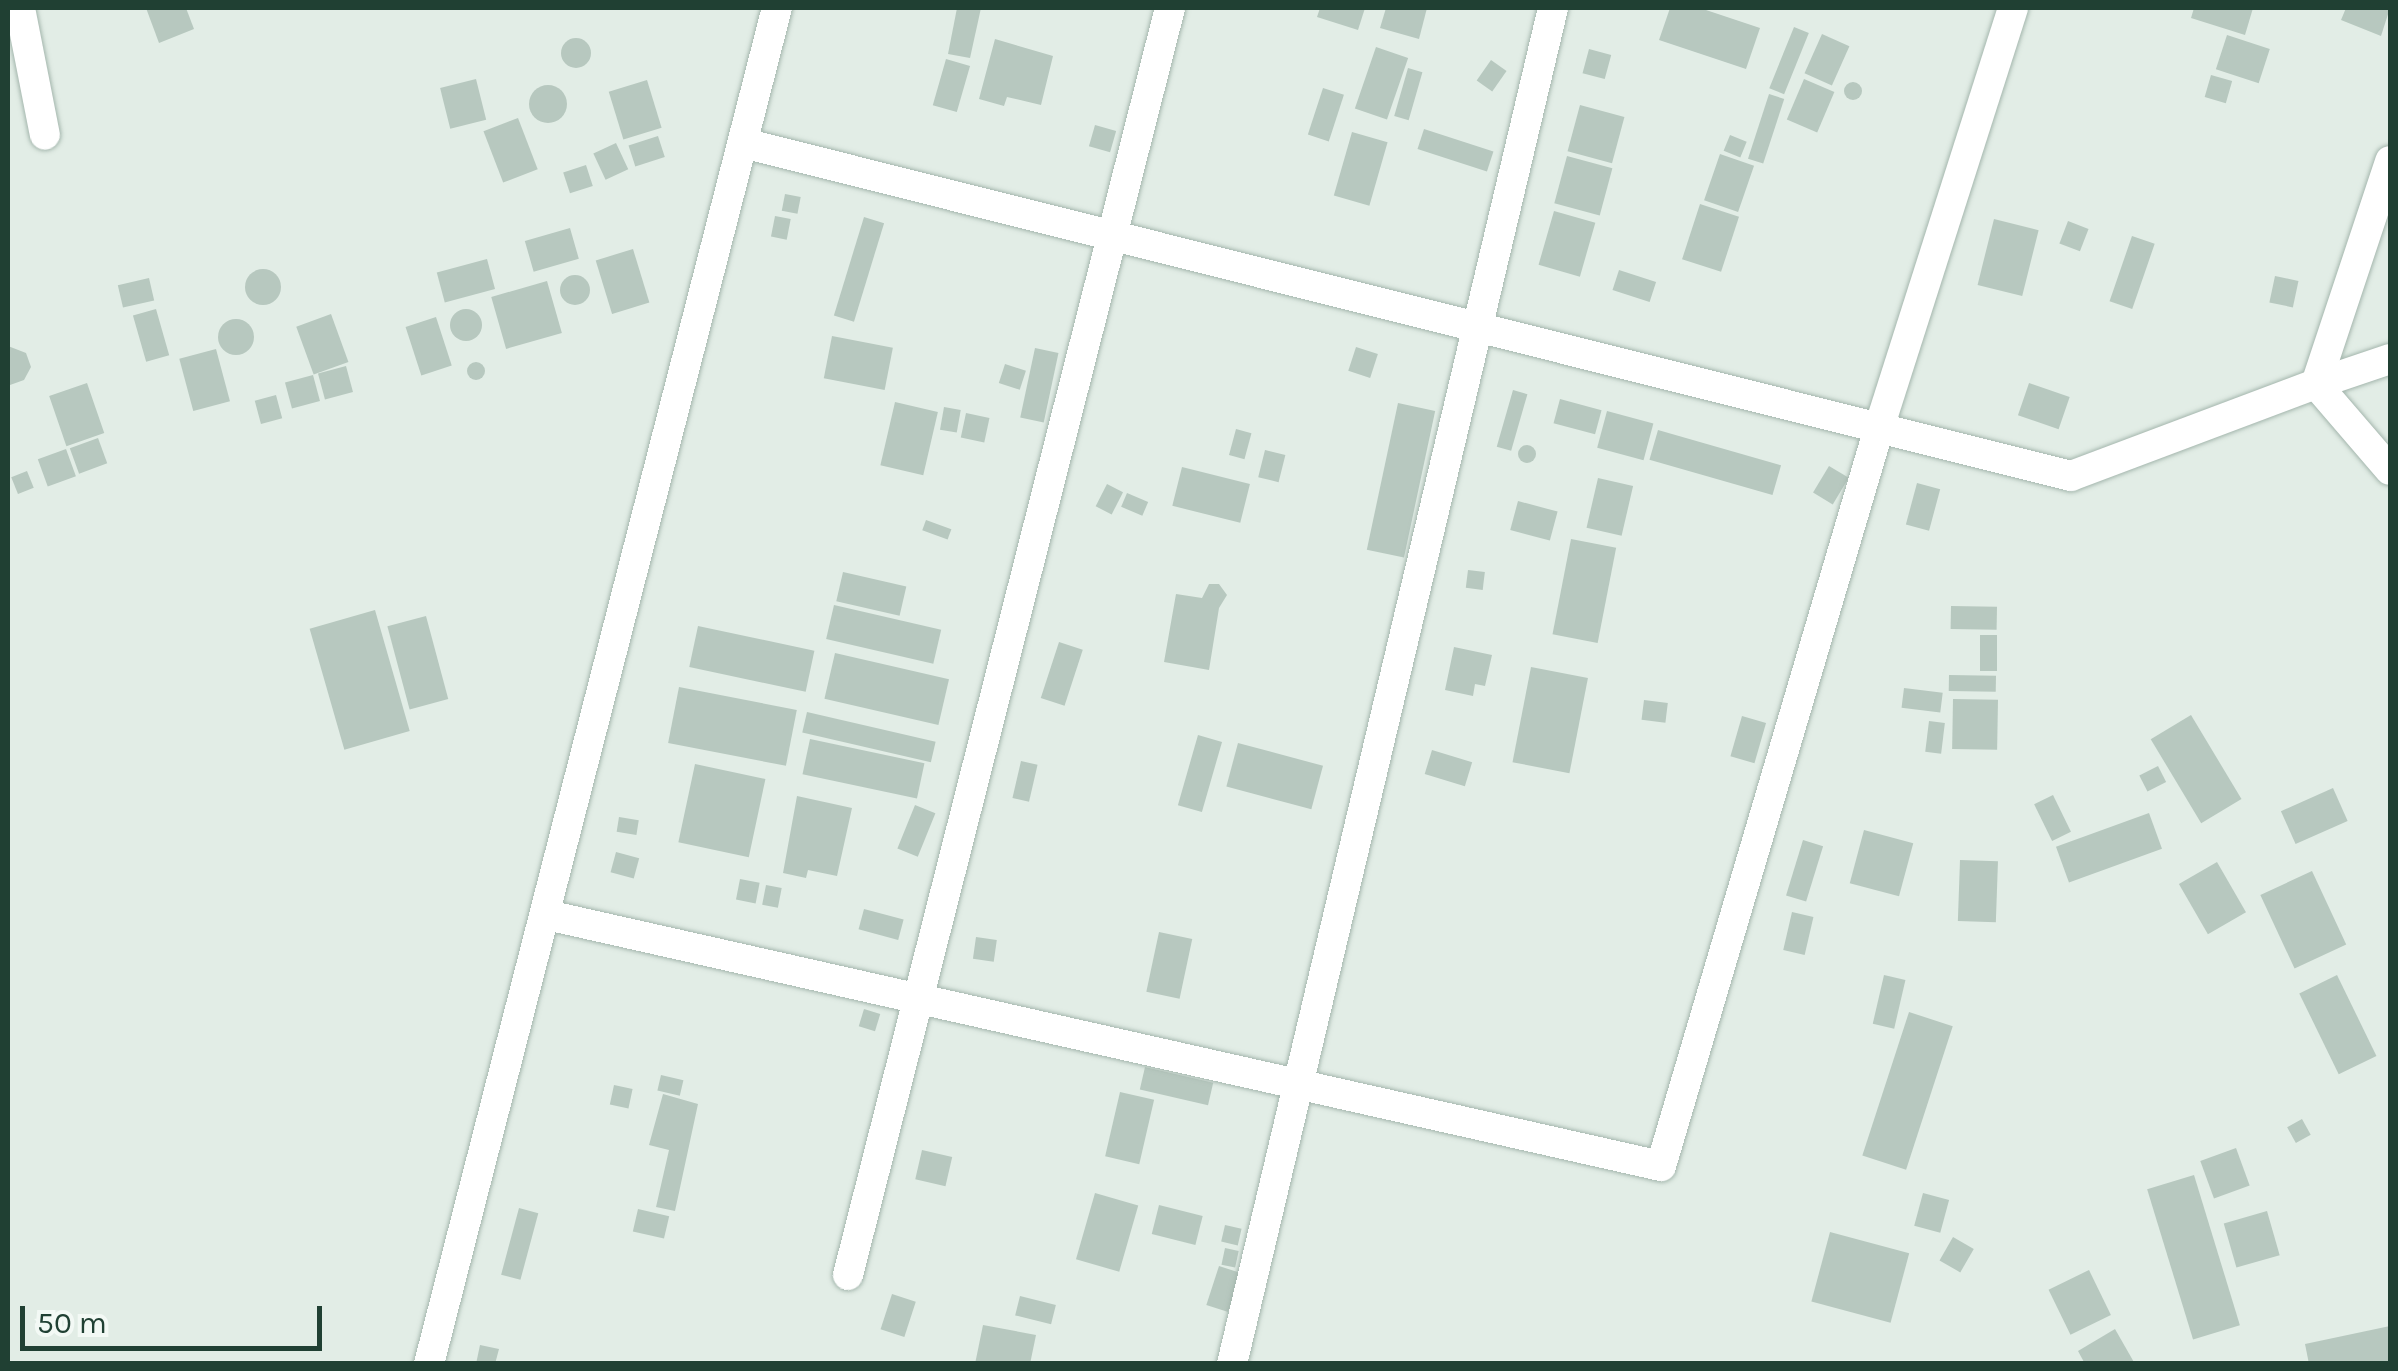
<!DOCTYPE html>
<style>
body{margin:0}
#map{position:relative;width:2398px;height:1371px;overflow:hidden;background:#e2ede6;font-family:Karla,sans-serif}
div>[style]{position:absolute}
.building>*{inset:0;background:#b7c8bf;transform-origin:0 0}
.round{border-radius:50%}
.roads{filter:drop-shadow(0 0 2px #a4b6ad) drop-shadow(0 0 2px #a4b6ad)}
.minor>*{height:30px;margin:-15px;padding:0 15px;transform-origin:15px;border-radius:15px;background:#fff}
span{translate:-50% -50%;white-space:nowrap;text-align:center;line-height:1.15;-webkit-text-stroke:8px #f3f9f5;paint-order:stroke}
.frame{position:absolute;inset:0;border:10px solid #204033;pointer-events:none}
.scale{position:absolute;left:20px;top:1306px;width:302px;height:45px;box-sizing:border-box;border:5px solid #204033;border-top:0;padding-left:12px;font-size:30px;line-height:35px;white-space:nowrap;color:#204033;-webkit-text-stroke:8px #f3f9f5;paint-order:stroke}
</style>
<div id="map">
<div class="building">
<i style="clip-path:polygon(146px 8px,186px 8px,194px 29px,159px 43px)"></i>
<i style="clip-path:polygon(957px 8px,981px 8px,970px 58px,948px 54px)"></i>
<i style="clip-path:polygon(1320px 8px,1365px 8px,1358px 30px,1317px 17px)"></i>
<i style="clip-path:polygon(1386px 8px,1427px 8px,1419px 39px,1380px 28px)"></i>
<i style="clip-path:polygon(1670px 8px,1700px 8px,1760px 28px,1746px 69px,1659px 40px)"></i>
<i style="clip-path:polygon(2194px 8px,2253px 8px,2245px 35px,2191px 18px)"></i>
<i style="clip-path:polygon(2346px 8px,2390px 8px,2381px 36px,2341px 20px)"></i>
<i style="left:1794px;top:27px;width:16px;height:66px;rotate:22deg"></i>
<i style="left:1822px;top:34px;width:30px;height:43px;rotate:24deg"></i>
<i style="left:2227px;top:35px;width:45px;height:36px;rotate:18deg"></i>
<i class="round" style="left:561px;top:38px;width:30px;height:30px"></i>
<i style="clip-path:polygon(995px 39px,1053px 56px,1041px 105px,1007px 97px,1004px 106px,979px 99px)"></i>
<i style="left:1376px;top:47px;width:34px;height:65px;rotate:19deg"></i>
<i style="left:1589px;top:49px;width:23px;height:25px;rotate:15deg"></i>
<i style="left:946px;top:59px;width:25px;height:48px;rotate:16deg"></i>
<i style="left:1491px;top:60px;width:19px;height:25px;rotate:35deg"></i>
<i style="left:1408px;top:68px;width:15px;height:50px;rotate:16deg"></i>
<i style="left:2211px;top:75px;width:22px;height:23px;rotate:16deg"></i>
<i style="left:476px;top:79px;width:42px;height:37px;rotate:76deg"></i>
<i style="left:1804px;top:79px;width:33px;height:44px;rotate:23deg"></i>
<i style="left:647px;top:80px;width:50px;height:40px;rotate:73deg"></i>
<i class="round" style="left:1844px;top:82px;width:18px;height:18px"></i>
<i class="round" style="left:529px;top:85px;width:38px;height:38px"></i>
<i style="left:1323px;top:88px;width:22px;height:49px;rotate:18deg"></i>
<i style="left:1769px;top:94px;width:16px;height:68px;rotate:18deg"></i>
<i style="left:1580px;top:105px;width:46px;height:48px;rotate:15deg"></i>
<i style="left:518px;top:118px;width:55px;height:37px;rotate:69deg"></i>
<i style="left:1095px;top:125px;width:22px;height:22px;rotate:16deg"></i>
<i style="left:1424px;top:129px;width:73px;height:21px;rotate:18deg"></i>
<i style="left:1352px;top:132px;width:37px;height:66px;rotate:16deg"></i>
<i style="left:1730px;top:135px;width:18px;height:17px;rotate:22deg"></i>
<i style="left:658px;top:136px;width:22px;height:31px;rotate:72deg"></i>
<i style="left:616px;top:143px;width:29px;height:25px;rotate:65deg"></i>
<i style="left:1720px;top:154px;width:36px;height:49px;rotate:19deg"></i>
<i style="left:1567px;top:156px;width:47px;height:49px;rotate:15deg"></i>
<i style="left:586px;top:165px;width:22px;height:24px;rotate:72deg"></i>
<i style="left:785px;top:194px;width:16px;height:17px;rotate:11deg"></i>
<i style="left:1700px;top:204px;width:41px;height:58px;rotate:18deg"></i>
<i style="left:1554px;top:211px;width:43px;height:56px;rotate:16deg"></i>
<i style="left:775px;top:216px;width:16px;height:21px;rotate:11deg"></i>
<i style="left:864px;top:217px;width:21px;height:103px;rotate:17deg"></i>
<i style="left:1994px;top:219px;width:46px;height:68px;rotate:14deg"></i>
<i style="left:2068px;top:221px;width:22px;height:24px;rotate:21deg"></i>
<i style="left:570px;top:228px;width:32px;height:47px;rotate:74deg"></i>
<i style="left:2132px;top:236px;width:24px;height:69px;rotate:19deg"></i>
<i style="left:633px;top:249px;width:56px;height:39px;rotate:73deg"></i>
<i style="left:487px;top:259px;width:31px;height:52px;rotate:75deg"></i>
<i class="round" style="left:245px;top:269px;width:36px;height:36px"></i>
<i style="left:1619px;top:270px;width:39px;height:21px;rotate:18deg"></i>
<i class="round" style="left:560px;top:275px;width:30px;height:30px"></i>
<i style="left:2275px;top:276px;width:24px;height:27px;rotate:12deg"></i>
<i style="left:149px;top:278px;width:23px;height:32px;rotate:77deg"></i>
<i style="left:547px;top:281px;width:54px;height:58px;rotate:74deg"></i>
<i style="left:156px;top:309px;width:48px;height:24px;rotate:74deg"></i>
<i class="round" style="left:450px;top:309px;width:32px;height:32px"></i>
<i style="left:331px;top:314px;width:51px;height:37px;rotate:70deg"></i>
<i style="left:436px;top:317px;width:51px;height:32px;rotate:72deg"></i>
<i class="round" style="left:218px;top:319px;width:36px;height:36px"></i>
<i style="left:832px;top:336px;width:62px;height:43px;rotate:11deg"></i>
<i style="clip-path:polygon(8px 346px,26px 353px,31px 367px,24px 380px,10px 385px)"></i>
<i style="left:1356px;top:347px;width:23px;height:25px;rotate:18deg"></i>
<i style="left:1035px;top:348px;width:24px;height:71px;rotate:12deg"></i>
<i style="left:216px;top:349px;width:54px;height:38px;rotate:75deg"></i>
<i class="round" style="left:467px;top:362px;width:18px;height:18px"></i>
<i style="left:1005px;top:364px;width:22px;height:20px;rotate:18deg"></i>
<i style="left:346px;top:366px;width:27px;height:29px;rotate:75deg"></i>
<i style="left:313px;top:375px;width:27px;height:29px;rotate:75deg"></i>
<i style="left:87px;top:383px;width:53px;height:40px;rotate:71deg"></i>
<i style="left:2029px;top:383px;width:43px;height:34px;rotate:19deg"></i>
<i style="left:1513px;top:390px;width:15px;height:59px;rotate:16deg"></i>
<i style="left:276px;top:395px;width:24px;height:22px;rotate:75deg"></i>
<i style="left:1560px;top:399px;width:43px;height:25px;rotate:15deg"></i>
<i style="left:895px;top:402px;width:44px;height:65px;rotate:13deg"></i>
<i style="left:1398px;top:403px;width:38px;height:150px;rotate:12deg"></i>
<i style="left:944px;top:407px;width:17px;height:23px;rotate:10deg"></i>
<i style="left:1607px;top:411px;width:48px;height:38px;rotate:15deg"></i>
<i style="left:966px;top:413px;width:24px;height:25px;rotate:12deg"></i>
<i style="left:1236px;top:429px;width:16px;height:27px;rotate:15deg"></i>
<i style="left:1658px;top:430px;width:128px;height:31px;rotate:16deg"></i>
<i style="left:98px;top:438px;width:27px;height:30px;rotate:70deg"></i>
<i class="round" style="left:1518px;top:445px;width:18px;height:18px"></i>
<i style="left:66px;top:449px;width:29px;height:30px;rotate:70deg"></i>
<i style="left:1265px;top:450px;width:21px;height:28px;rotate:14deg"></i>
<i style="left:1829px;top:466px;width:23px;height:31px;rotate:31deg"></i>
<i style="left:1182px;top:467px;width:70px;height:40px;rotate:14deg"></i>
<i style="left:27px;top:471px;width:18px;height:17px;rotate:68deg"></i>
<i style="left:1598px;top:478px;width:36px;height:51px;rotate:13deg"></i>
<i style="left:1917px;top:483px;width:24px;height:43px;rotate:15deg"></i>
<i style="left:1107px;top:484px;width:18px;height:25px;rotate:27deg"></i>
<i style="left:1127px;top:493px;width:23px;height:15px;rotate:23deg"></i>
<i style="left:1518px;top:501px;width:41px;height:30px;rotate:15deg"></i>
<i style="left:926px;top:520px;width:27px;height:11px;rotate:20deg"></i>
<i style="left:1571px;top:539px;width:46px;height:97px;rotate:11deg"></i>
<i style="left:1468px;top:570px;width:17px;height:18px;rotate:7deg"></i>
<i style="left:843px;top:572px;width:65px;height:30px;rotate:13deg"></i>
<i style="clip-path:polygon(1209px 584px,1219px 584px,1227px 595px,1219px 608px,1209px 670px,1164px 662px,1176px 594px,1202px 598px)"></i>
<i style="left:834px;top:605px;width:110px;height:35px;rotate:13deg"></i>
<i style="left:1951px;top:606px;width:46px;height:23px;rotate:1deg"></i>
<i style="left:375px;top:610px;width:126px;height:68px;rotate:74deg"></i>
<i style="left:426px;top:616px;width:86px;height:40px;rotate:75deg"></i>
<i style="left:698px;top:626px;width:119px;height:42px;rotate:12deg"></i>
<i style="left:1980px;top:635px;width:17px;height:36px"></i>
<i style="left:1059px;top:642px;width:25px;height:59px;rotate:18deg"></i>
<i style="clip-path:polygon(1454px 647px,1492px 655px,1485px 686px,1475px 684px,1473px 696px,1445px 690px)"></i>
<i style="left:835px;top:653px;width:117px;height:47px;rotate:13deg"></i>
<i style="left:1531px;top:667px;width:58px;height:97px;rotate:11deg"></i>
<i style="left:1949px;top:675px;width:47px;height:16px;rotate:1deg"></i>
<i style="left:679px;top:687px;width:120px;height:57px;rotate:11deg"></i>
<i style="left:1904px;top:688px;width:39px;height:20px;rotate:7deg"></i>
<i style="left:1953px;top:699px;width:45px;height:50px;rotate:1deg"></i>
<i style="left:1644px;top:700px;width:24px;height:20px;rotate:7deg"></i>
<i style="left:807px;top:712px;width:132px;height:21px;rotate:13deg"></i>
<i style="left:2191px;top:715px;width:98px;height:47px;rotate:59deg"></i>
<i style="left:1742px;top:716px;width:25px;height:42px;rotate:16deg"></i>
<i style="left:1929px;top:721px;width:16px;height:31px;rotate:7deg"></i>
<i style="left:1198px;top:735px;width:25px;height:73px;rotate:16deg"></i>
<i style="left:810px;top:739px;width:117px;height:36px;rotate:12deg"></i>
<i style="left:1238px;top:743px;width:88px;height:45px;rotate:15deg"></i>
<i style="left:1432px;top:750px;width:42px;height:25px;rotate:17deg"></i>
<i style="left:1021px;top:761px;width:17px;height:38px;rotate:13deg"></i>
<i style="left:695px;top:764px;width:72px;height:80px;rotate:12deg"></i>
<i style="left:2158px;top:766px;width:18px;height:21px;rotate:63deg"></i>
<i style="left:2333px;top:788px;width:36px;height:57px;rotate:66deg"></i>
<i style="left:2053px;top:795px;width:41px;height:21px;rotate:64deg"></i>
<i style="clip-path:polygon(797px 796px,852px 808px,837px 876px,808px 870px,806px 878px,783px 873px)"></i>
<i style="left:915px;top:805px;width:22px;height:47px;rotate:22deg"></i>
<i style="left:2149px;top:813px;width:38px;height:99px;rotate:70deg"></i>
<i style="left:619px;top:817px;width:20px;height:15px;rotate:9deg"></i>
<i style="left:1864px;top:830px;width:51px;height:55px;rotate:15deg"></i>
<i style="left:1803px;top:840px;width:21px;height:58px;rotate:17deg"></i>
<i style="left:616px;top:852px;width:24px;height:21px;rotate:15deg"></i>
<i style="left:1960px;top:860px;width:38px;height:61px;rotate:2deg"></i>
<i style="left:2217px;top:862px;width:58px;height:44px;rotate:60deg"></i>
<i style="left:2312px;top:871px;width:81px;height:57px;rotate:65deg"></i>
<i style="left:740px;top:879px;width:20px;height:21px;rotate:11deg"></i>
<i style="left:766px;top:885px;width:16px;height:20px;rotate:11deg"></i>
<i style="left:864px;top:909px;width:41px;height:21px;rotate:15deg"></i>
<i style="left:1792px;top:912px;width:22px;height:39px;rotate:13deg"></i>
<i style="left:1159px;top:932px;width:34px;height:61px;rotate:12deg"></i>
<i style="left:976px;top:937px;width:21px;height:22px;rotate:8deg"></i>
<i style="left:1884px;top:975px;width:22px;height:50px;rotate:13deg"></i>
<i style="left:2337px;top:975px;width:90px;height:42px;rotate:64deg"></i>
<i style="left:864px;top:1009px;width:17px;height:18px;rotate:17deg"></i>
<i style="left:1909px;top:1012px;width:46px;height:151px;rotate:18deg"></i>
<i style="left:1145px;top:1067px;width:70px;height:23px;rotate:13deg"></i>
<i style="left:661px;top:1075px;width:23px;height:16px;rotate:13deg"></i>
<i style="left:614px;top:1085px;width:19px;height:20px;rotate:12deg"></i>
<i style="left:1120px;top:1092px;width:35px;height:66px;rotate:13deg"></i>
<i style="clip-path:polygon(663px 1094px,698px 1104px,675px 1211px,656px 1207px,669px 1150px,649px 1145px)"></i>
<i style="left:2302px;top:1119px;width:18px;height:17px;rotate:61deg"></i>
<i style="left:2236px;top:1148px;width:40px;height:38px;rotate:70deg"></i>
<i style="left:922px;top:1150px;width:31px;height:30px;rotate:13deg"></i>
<i style="left:2194px;top:1175px;width:157px;height:49px;rotate:73deg"></i>
<i style="left:1095px;top:1193px;width:45px;height:69px;rotate:16deg"></i>
<i style="left:1923px;top:1193px;width:27px;height:34px;rotate:15deg"></i>
<i style="left:1159px;top:1205px;width:45px;height:30px;rotate:14deg"></i>
<i style="left:519px;top:1208px;width:20px;height:69px;rotate:15deg"></i>
<i style="left:638px;top:1209px;width:32px;height:23px;rotate:13deg"></i>
<i style="left:2267px;top:1211px;width:46px;height:45px;rotate:74deg"></i>
<i style="left:1225px;top:1225px;width:17px;height:17px;rotate:13deg"></i>
<i style="left:1830px;top:1232px;width:82px;height:72px;rotate:15deg"></i>
<i style="left:1953px;top:1237px;width:24px;height:27px;rotate:30deg"></i>
<i style="left:1225px;top:1248px;width:14px;height:17px;rotate:12deg"></i>
<i style="left:1219px;top:1266px;width:23px;height:41px;rotate:18deg"></i>
<i style="left:2089px;top:1270px;width:50px;height:45px;rotate:64deg"></i>
<i style="left:892px;top:1294px;width:25px;height:37px;rotate:18deg"></i>
<i style="left:1020px;top:1296px;width:37px;height:20px;rotate:14deg"></i>
<i style="clip-path:polygon(983px 1325px,1036px 1335px,1030px 1364px,975px 1364px)"></i>
<i style="clip-path:polygon(2390px 1326px,2390px 1364px,2309px 1364px,2305px 1344px)"></i>
<i style="clip-path:polygon(2115px 1329px,2135px 1364px,2085px 1364px,2078px 1351px)"></i>
<i style="clip-path:polygon(480px 1345px,499px 1349px,495px 1364px,476px 1364px)"></i>
</div>
<div class="roads">
<div class="minor">
<i style="left:20px;top:8px;width:129px;rotate:78.9deg"></i>
<i style="left:743px;top:143px;width:1369px;rotate:14.08deg"></i>
<i style="left:2071px;top:476px;width:262px;rotate:-20.6deg"></i>
<i style="left:2316px;top:384px;width:235px;rotate:-71.6deg"></i>
<i style="left:2390px;top:359px;width:78px;rotate:161.3deg"></i>
<i style="left:2316px;top:384px;width:113px;rotate:49.3deg"></i>
<i style="left:547px;top:915px;width:1142px;rotate:12.7deg"></i>
<i style="left:1661px;top:1166px;width:770px;rotate:-73.54deg"></i>
<i style="left:1879px;top:428px;width:441px;rotate:-72.3deg"></i>
<i style="left:848px;top:1275px;width:1307px;rotate:-75.74deg"></i>
<i style="left:429px;top:1364px;width:1400px;rotate:-75.61deg"></i>
<i style="left:1232px;top:1364px;width:1393px;rotate:-76.68deg"></i>
</div>
</div>
<div class="frame"></div>
<div class="scale">50 m</div>
</div>
